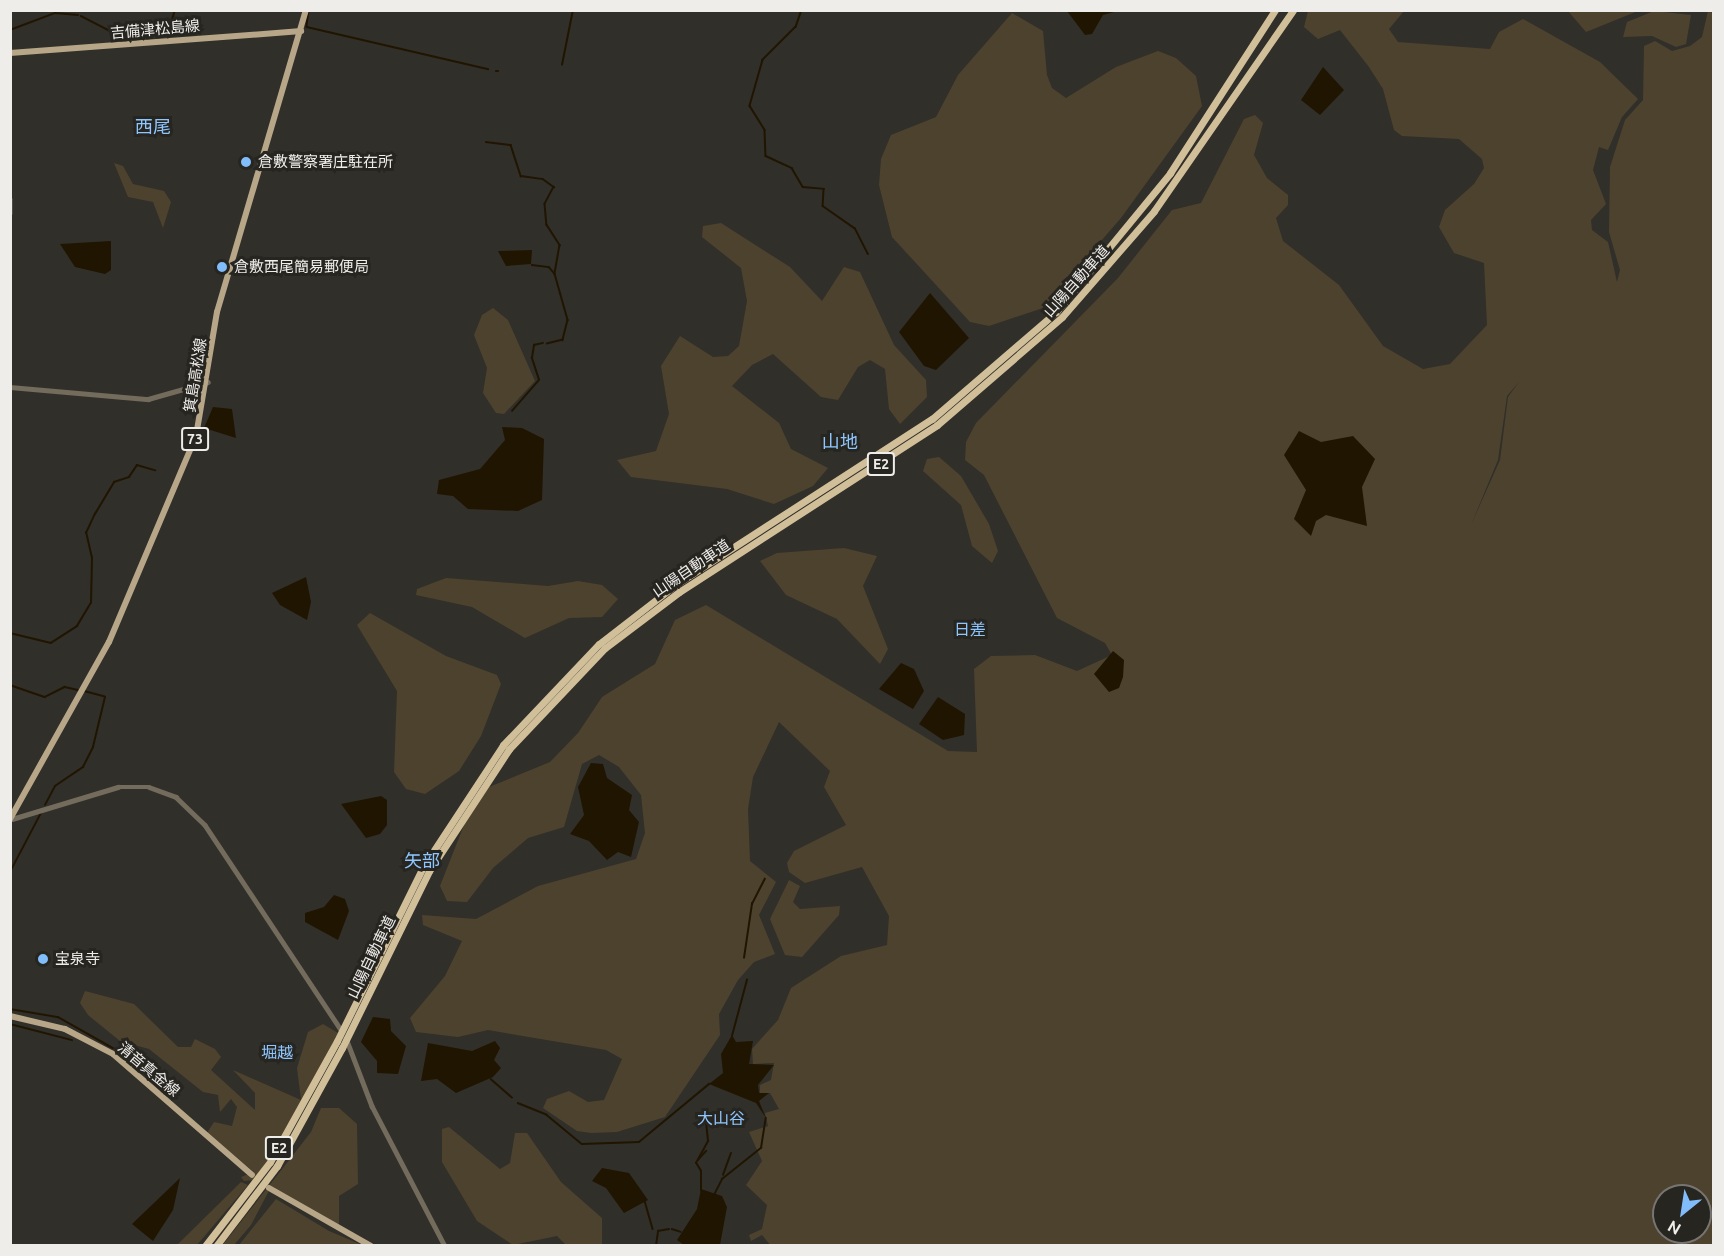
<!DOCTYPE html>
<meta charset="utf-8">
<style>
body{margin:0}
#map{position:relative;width:1724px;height:1256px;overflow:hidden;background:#312f2a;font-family:Ubuntu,"Noto Sans JP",sans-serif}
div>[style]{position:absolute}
.green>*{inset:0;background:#4d422d}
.water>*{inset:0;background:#201500}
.stream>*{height:1.5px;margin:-0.75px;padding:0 0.75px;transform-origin:0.75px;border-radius:0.75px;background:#201500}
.minor>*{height:4.5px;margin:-2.25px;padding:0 2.25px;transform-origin:2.25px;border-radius:2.25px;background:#736b5c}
.major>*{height:6px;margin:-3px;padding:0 3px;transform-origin:3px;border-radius:3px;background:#b7a788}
.highway>*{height:7px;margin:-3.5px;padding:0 3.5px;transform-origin:3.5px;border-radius:3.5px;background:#d1bf99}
.highway-bridge>*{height:7px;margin:-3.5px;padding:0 3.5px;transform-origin:3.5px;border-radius:3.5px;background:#d1bf99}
.dots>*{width:16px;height:16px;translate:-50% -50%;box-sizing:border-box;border:3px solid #272520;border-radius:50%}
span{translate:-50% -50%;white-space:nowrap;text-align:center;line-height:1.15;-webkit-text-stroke:6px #272520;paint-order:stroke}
.shield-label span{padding:2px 4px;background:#272520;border:2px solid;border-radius:4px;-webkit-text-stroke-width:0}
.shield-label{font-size:14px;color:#efedea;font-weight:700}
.street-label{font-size:15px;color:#efedea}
.poi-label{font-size:15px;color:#efedea}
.left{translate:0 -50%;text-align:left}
.neighbourhood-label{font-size:16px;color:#8ec6ff}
.quarter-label{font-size:18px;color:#8ec6ff}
.frame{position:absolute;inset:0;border:12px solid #efedea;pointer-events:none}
.north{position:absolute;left:1652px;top:1184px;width:60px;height:60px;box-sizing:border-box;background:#272520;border:2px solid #777571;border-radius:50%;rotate:210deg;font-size:16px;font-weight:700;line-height:24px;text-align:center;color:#efedea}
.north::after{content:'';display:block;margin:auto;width:21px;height:27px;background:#81bdfa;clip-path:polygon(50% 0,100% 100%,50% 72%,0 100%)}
</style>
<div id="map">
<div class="green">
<i style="clip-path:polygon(evenodd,1308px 11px,1404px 11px,1389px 29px,1398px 42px,1490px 49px,1499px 32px,1523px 19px,1600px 62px,1638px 99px,1622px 117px,1608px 150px,1599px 147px,1593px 170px,1606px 204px,1591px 220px,1592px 230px,1608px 242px,1617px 282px,1620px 270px,1609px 232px,1610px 167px,1625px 120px,1643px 100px,1644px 46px,1655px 41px,1672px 51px,1690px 46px,1702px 37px,1708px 11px,1713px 13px,1713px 1245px,771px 1246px,762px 1235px,751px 1241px,749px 1235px,762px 1229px,767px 1205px,746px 1185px,762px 1161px,749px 1132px,768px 1126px,765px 1113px,779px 1109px,770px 1093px,760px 1093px,760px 1085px,771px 1080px,774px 1063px,753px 1064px,752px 1049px,778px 1020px,791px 988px,841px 956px,887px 945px,889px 916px,862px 867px,805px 883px,789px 872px,787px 863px,794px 851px,846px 825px,824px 787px,830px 771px,779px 722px,753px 777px,748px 809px,750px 861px,776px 882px,759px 915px,775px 954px,754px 962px,738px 980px,719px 1014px,720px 1035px,665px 1117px,617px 1132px,591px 1133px,577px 1131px,543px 1108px,547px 1099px,569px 1091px,588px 1102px,604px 1100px,622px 1059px,606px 1050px,488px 1030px,458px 1037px,416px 1032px,410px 1018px,445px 976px,462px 941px,423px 925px,422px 915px,476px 919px,538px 886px,636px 859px,645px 833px,641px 795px,619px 767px,599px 755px,582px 764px,564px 827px,528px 838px,493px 868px,467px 902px,447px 901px,440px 886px,466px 820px,489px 787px,550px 762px,578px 733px,602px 697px,655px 664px,675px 620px,706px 605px,948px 751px,977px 752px,974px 669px,991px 656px,1035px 655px,1077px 671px,1112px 655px,1105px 643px,1057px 618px,984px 475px,965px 460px,966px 442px,976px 423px,1118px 278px,1172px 210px,1201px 203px,1244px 119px,1255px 115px,1263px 123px,1254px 155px,1267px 178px,1288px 195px,1288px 205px,1276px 218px,1283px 241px,1339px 285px,1383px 346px,1423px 369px,1450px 364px,1487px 325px,1484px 263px,1454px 253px,1439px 227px,1445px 210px,1474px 184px,1484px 168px,1482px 159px,1459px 139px,1402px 136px,1394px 130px,1383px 89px,1369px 67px,1340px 30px,1318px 39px,1304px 27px,1308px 11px,1519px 382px,1508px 397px,1500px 460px,1471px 525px,1498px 460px,1507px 396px,1519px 382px,1308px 11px,1664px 1196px,1700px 1196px,1700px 1232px,1664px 1232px,1664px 1196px)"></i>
<i style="clip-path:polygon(1568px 11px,1638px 11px,1586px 32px)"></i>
<i style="clip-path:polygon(1654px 11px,1691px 15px,1686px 44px,1676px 47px,1652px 36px,1623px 37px,1627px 22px)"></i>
<i style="clip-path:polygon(1012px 13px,1043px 31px,1047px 75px,1052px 88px,1066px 98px,1116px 67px,1158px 51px,1176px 58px,1196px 76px,1202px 106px,1121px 218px,1043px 308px,989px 326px,970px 322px,892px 237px,879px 185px,881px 159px,891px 135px,936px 117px,958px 75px)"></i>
<i style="clip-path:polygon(114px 163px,123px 166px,133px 184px,164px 191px,171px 202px,163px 228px,153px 202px,128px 197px)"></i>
<i style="clip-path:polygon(721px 223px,790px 267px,822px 301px,844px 267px,860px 272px,894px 345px,926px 380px,927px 397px,900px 424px,889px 409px,885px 369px,870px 360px,858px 367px,838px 400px,821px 397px,773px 354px,752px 365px,732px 386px,779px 423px,791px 449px,828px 468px,813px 486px,774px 504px,727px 489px,631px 477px,617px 460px,656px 451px,669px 414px,661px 366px,680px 336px,713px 357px,728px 356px,739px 346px,747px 301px,741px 268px,702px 237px,703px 226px)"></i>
<i style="clip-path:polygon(493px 308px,508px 320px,535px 381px,504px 414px,496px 413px,483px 393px,487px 368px,474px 335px,482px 315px)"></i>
<i style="clip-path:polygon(939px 457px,961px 476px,989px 524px,998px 551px,992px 563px,972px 546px,961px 505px,923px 471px,927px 459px)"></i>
<i style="clip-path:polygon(844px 548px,877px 556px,863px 586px,888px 649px,880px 664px,837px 619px,786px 595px,760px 561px,777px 553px)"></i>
<i style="clip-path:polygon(446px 578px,548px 586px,578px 581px,602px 585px,618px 599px,602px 617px,569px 618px,525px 638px,472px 607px,416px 595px,417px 589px)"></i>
<i style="clip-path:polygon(370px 613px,446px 656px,497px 675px,501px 684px,481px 736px,459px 771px,425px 794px,406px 789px,394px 772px,397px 691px,357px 625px)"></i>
<i style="clip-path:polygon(789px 880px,800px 886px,793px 902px,800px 909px,840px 906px,839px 915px,802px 957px,785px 955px,770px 919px)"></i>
<i style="clip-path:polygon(85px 991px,134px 1004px,178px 1047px,191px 1047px,195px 1039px,215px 1049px,221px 1057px,211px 1070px,255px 1110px,255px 1093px,233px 1070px,301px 1100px,297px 1068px,308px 1032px,323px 1024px,338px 1033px,298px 1111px,270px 1157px,254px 1180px,244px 1181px,241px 1177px,254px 1172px,207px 1133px,214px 1122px,232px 1126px,237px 1107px,231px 1099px,220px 1112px,218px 1095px,203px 1092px,149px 1049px,120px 1041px,88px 1015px,80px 1003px)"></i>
<i style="clip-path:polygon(321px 1108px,339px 1108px,357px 1124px,358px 1184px,339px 1196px,339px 1227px,271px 1187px,251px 1225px,234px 1245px,222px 1246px,311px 1132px)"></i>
<i style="clip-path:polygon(449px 1127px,500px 1169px,510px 1163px,515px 1133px,527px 1133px,561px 1182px,602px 1218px,602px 1245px,566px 1245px,557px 1236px,513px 1245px,477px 1221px,442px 1162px,442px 1129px)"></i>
<i style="clip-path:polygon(241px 1182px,248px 1185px,197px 1245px,177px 1245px)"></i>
<i style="clip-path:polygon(276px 1199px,329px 1231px,362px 1245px,239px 1245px)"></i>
</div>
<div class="water">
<i style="clip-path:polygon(1067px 11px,1067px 10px,1118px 11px,1103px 15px,1092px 34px,1085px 35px)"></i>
<i style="clip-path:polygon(1323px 67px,1344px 90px,1320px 115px,1301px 100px)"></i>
<i style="clip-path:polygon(111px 241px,111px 270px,105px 274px,75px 267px,60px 244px)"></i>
<i style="clip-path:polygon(532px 250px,531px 264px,506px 266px,498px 251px)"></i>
<i style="clip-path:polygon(930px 293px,969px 338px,936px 370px,924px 366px,899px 332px)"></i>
<i style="clip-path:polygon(213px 407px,232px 409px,236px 438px,204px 428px)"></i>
<i style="clip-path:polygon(502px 427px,522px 428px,544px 439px,542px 500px,518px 511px,468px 509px,453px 496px,437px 494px,439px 480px,480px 469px,505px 440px)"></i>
<i style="clip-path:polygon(1299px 431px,1321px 442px,1353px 436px,1375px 459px,1362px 487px,1367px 526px,1326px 515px,1316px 521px,1311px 536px,1294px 519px,1306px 490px,1284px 455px)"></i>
<i style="clip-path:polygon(306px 577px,311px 602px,307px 620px,280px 605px,272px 593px)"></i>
<i style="clip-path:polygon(1113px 651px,1124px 660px,1123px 677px,1119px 688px,1109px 692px,1094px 674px)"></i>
<i style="clip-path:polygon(901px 663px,914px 669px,924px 691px,913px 709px,879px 689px)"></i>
<i style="clip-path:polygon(938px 697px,965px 714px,964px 735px,943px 740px,919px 724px)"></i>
<i style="clip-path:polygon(591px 763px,603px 764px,607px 778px,632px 795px,629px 810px,639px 822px,631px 857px,618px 852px,607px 860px,589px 841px,570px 834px,584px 815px,578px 787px)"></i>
<i style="clip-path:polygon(381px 796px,387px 800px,387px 825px,380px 834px,366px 838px,341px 804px)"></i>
<i style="clip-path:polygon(334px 895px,345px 899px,349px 911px,338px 940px,305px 922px,305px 913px,324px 907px)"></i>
<i style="clip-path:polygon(373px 1017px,390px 1019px,391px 1031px,406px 1046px,398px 1074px,377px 1073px,377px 1061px,361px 1042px)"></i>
<i style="clip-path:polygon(732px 1035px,736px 1042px,753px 1041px,749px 1064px,774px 1065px,758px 1085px,759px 1093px,769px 1093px,759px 1101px,766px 1118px,756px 1103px,709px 1084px,723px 1073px,721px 1054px)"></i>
<i style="clip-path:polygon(495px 1041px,500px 1048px,494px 1060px,501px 1068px,493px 1077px,456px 1093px,437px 1079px,421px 1081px,428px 1043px,472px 1051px)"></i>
<i style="clip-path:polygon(602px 1168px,629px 1173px,648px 1200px,624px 1213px,606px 1188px,592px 1181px)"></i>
<i style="clip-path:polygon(180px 1178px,173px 1210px,153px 1241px,132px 1224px)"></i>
<i style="clip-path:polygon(701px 1189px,722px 1196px,727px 1207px,720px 1245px,684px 1245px,677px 1240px,697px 1209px)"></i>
</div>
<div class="stream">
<i style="left:309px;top:10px;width:17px;rotate:97deg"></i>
<i style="left:307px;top:27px;width:186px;rotate:13.1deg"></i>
<i style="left:802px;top:10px;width:18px;rotate:109deg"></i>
<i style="left:796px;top:27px;width:47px;rotate:135deg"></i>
<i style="left:763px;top:60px;width:48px;rotate:105.8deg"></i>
<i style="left:750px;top:106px;width:28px;rotate:58deg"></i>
<i style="left:765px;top:130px;width:26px;rotate:88deg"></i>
<i style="left:766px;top:156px;width:29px;rotate:25deg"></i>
<i style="left:792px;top:168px;width:22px;rotate:60deg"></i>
<i style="left:803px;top:187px;width:21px;rotate:5deg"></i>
<i style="left:824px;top:189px;width:17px;rotate:93deg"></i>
<i style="left:823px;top:206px;width:39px;rotate:35deg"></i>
<i style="left:855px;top:228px;width:29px;rotate:63deg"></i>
<i style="left:81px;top:16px;width:31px;rotate:27deg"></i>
<i style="left:109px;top:30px;width:35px;rotate:-2deg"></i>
<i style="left:144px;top:29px;width:28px;rotate:-13deg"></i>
<i style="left:171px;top:23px;width:14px;rotate:-73deg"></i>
<i style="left:10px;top:30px;width:48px;rotate:-20.7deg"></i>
<i style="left:55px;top:13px;width:23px;rotate:5deg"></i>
<i style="left:562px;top:65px;width:56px;rotate:-78.7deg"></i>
<i style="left:496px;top:71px;width:2px"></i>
<i style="left:486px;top:142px;width:25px;rotate:7deg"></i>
<i style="left:511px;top:145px;width:33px;rotate:72deg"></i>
<i style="left:521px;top:176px;width:22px;rotate:8deg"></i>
<i style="left:543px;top:179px;width:14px;rotate:36deg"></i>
<i style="left:554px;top:187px;width:19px;rotate:118deg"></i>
<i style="left:545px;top:204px;width:21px;rotate:85deg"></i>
<i style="left:547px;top:225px;width:24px;rotate:57deg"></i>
<i style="left:560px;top:245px;width:29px;rotate:100deg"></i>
<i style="left:555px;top:274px;width:48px;rotate:74.2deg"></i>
<i style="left:568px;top:320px;width:21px;rotate:104deg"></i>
<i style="left:563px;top:340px;width:16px;rotate:166deg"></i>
<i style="left:532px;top:265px;width:17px;rotate:7deg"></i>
<i style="left:549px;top:267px;width:9px;rotate:49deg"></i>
<i style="left:512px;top:411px;width:41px;rotate:-48.9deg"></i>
<i style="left:539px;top:380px;width:23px;rotate:-108deg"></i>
<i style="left:532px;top:358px;width:13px;rotate:-81deg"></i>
<i style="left:534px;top:345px;width:9px;rotate:-13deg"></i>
<i style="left:10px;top:633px;width:42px;rotate:13.7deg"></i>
<i style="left:51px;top:643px;width:31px;rotate:-33deg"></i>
<i style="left:77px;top:626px;width:27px;rotate:-59deg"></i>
<i style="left:91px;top:603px;width:45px;rotate:-88.7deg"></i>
<i style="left:92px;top:558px;width:26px;rotate:-103deg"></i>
<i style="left:86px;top:533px;width:21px;rotate:-65deg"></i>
<i style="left:95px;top:514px;width:37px;rotate:-59deg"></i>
<i style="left:114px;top:482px;width:16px;rotate:-18deg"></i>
<i style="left:129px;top:477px;width:14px;rotate:-56deg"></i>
<i style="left:137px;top:465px;width:19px;rotate:16deg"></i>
<i style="left:10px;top:685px;width:37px;rotate:19deg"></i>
<i style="left:45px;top:697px;width:22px;rotate:-27deg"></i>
<i style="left:65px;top:687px;width:13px;rotate:13deg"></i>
<i style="left:45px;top:805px;width:21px;rotate:-62deg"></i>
<i style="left:55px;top:786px;width:34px;rotate:-34deg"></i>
<i style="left:83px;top:767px;width:22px;rotate:-63deg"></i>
<i style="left:93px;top:747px;width:51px;rotate:-76.5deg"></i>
<i style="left:105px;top:697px;width:20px;rotate:-165deg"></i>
<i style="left:10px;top:872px;width:67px;rotate:-62.3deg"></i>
<i style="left:744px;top:958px;width:55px;rotate:-81.6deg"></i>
<i style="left:752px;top:904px;width:28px;rotate:-63deg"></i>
<i style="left:10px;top:1009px;width:49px;rotate:9.5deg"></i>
<i style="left:58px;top:1017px;width:63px;rotate:29.4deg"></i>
<i style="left:10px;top:1024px;width:64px;rotate:14.5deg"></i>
<i style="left:732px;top:1036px;width:58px;rotate:-75deg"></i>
<i style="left:491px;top:1079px;width:28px;rotate:41deg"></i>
<i style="left:518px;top:1103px;width:31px;rotate:22deg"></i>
<i style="left:547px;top:1115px;width:45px;rotate:39.6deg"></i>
<i style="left:582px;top:1144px;width:57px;rotate:-2deg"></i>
<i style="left:639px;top:1142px;width:91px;rotate:-39.6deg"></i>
<i style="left:698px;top:1160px;width:12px;rotate:-48deg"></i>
<i style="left:701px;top:1171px;width:9px;rotate:-122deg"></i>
<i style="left:696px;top:1163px;width:25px;rotate:-61deg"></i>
<i style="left:708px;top:1141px;width:19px;rotate:-96deg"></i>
<i style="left:706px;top:1122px;width:15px;rotate:-37deg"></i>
<i style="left:723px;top:1175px;width:23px;rotate:-70deg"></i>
<i style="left:722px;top:1179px;width:50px;rotate:-38.5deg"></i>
<i style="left:761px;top:1148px;width:30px;rotate:-81deg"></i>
<i style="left:701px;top:1191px;width:19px;rotate:-90deg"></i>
<i style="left:713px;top:1197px;width:20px;rotate:-63deg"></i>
<i style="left:645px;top:1201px;width:29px;rotate:74deg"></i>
<i style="left:672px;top:1229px;width:9px;rotate:18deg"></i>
<i style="left:658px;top:1231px;width:11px;rotate:-10deg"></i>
<i style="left:656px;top:1246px;width:15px;rotate:-82deg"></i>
</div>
<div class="minor">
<i style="left:10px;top:199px;width:14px;rotate:90deg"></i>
<i style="left:10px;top:387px;width:139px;rotate:5deg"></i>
<i style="left:148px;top:399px;width:62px;rotate:-15.8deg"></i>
<i style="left:12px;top:819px;width:111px;rotate:-16.8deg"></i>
<i style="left:118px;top:787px;width:31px"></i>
<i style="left:149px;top:787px;width:29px;rotate:20deg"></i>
<i style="left:176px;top:797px;width:40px;rotate:44deg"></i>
<i style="left:205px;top:825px;width:247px;rotate:56.4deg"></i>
<i style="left:346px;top:1038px;width:73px;rotate:69.1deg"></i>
<i style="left:372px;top:1106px;width:158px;rotate:62.5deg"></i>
</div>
<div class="major">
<i style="left:10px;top:53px;width:292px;rotate:-4.3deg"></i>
<i style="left:10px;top:819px;width:203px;rotate:-60.8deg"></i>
<i style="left:109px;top:642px;width:224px;rotate:-67.1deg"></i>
<i style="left:196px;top:436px;width:126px;rotate:-80.4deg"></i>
<i style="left:217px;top:312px;width:315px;rotate:-73.6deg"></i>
<i style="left:10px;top:1016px;width:57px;rotate:13.3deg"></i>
<i style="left:65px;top:1029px;width:54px;rotate:27.5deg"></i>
<i style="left:113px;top:1054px;width:184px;rotate:41deg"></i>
<i style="left:269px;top:1188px;width:117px;rotate:29.6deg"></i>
</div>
<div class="highway">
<i style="left:423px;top:867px;width:146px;rotate:-56.7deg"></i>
<i style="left:503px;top:745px;width:139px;rotate:-46.5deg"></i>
<i style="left:599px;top:644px;width:96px;rotate:-37.8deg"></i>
<i style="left:675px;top:585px;width:306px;rotate:-32.9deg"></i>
<i style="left:932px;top:419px;width:164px;rotate:-40.8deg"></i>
<i style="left:1056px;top:312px;width:180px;rotate:-50.6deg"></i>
<i style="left:1170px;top:173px;width:194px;rotate:-57.2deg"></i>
<i style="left:429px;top:871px;width:146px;rotate:-56.7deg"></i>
<i style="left:509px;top:749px;width:139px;rotate:-46.5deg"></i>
<i style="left:605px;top:648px;width:93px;rotate:-37.1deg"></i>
<i style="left:679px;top:592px;width:307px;rotate:-32.9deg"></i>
<i style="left:937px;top:425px;width:165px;rotate:-40.8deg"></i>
<i style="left:1062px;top:317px;width:140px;rotate:-49deg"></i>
<i style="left:1154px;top:211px;width:244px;rotate:-55.3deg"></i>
<i style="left:205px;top:1246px;width:106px;rotate:-52.3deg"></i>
<i style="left:270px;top:1162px;width:138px;rotate:-61deg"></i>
<i style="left:216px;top:1246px;width:101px;rotate:-52.7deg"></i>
<i style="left:277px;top:1166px;width:135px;rotate:-61.2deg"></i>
</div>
<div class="highway-bridge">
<i style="left:337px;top:1041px;width:194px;rotate:-63.7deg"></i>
<i style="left:342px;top:1048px;width:197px;rotate:-63.8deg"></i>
</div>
<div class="dots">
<i style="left:246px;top:162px;background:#81bdfa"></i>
<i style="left:222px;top:267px;background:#81bdfa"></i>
<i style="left:43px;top:959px;background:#81bdfa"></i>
</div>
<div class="shield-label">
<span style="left:195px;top:439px">73</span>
<span style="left:881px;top:464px">E2</span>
<span style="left:279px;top:1148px">E2</span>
</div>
<div class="street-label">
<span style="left:155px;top:29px;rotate:-5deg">吉備津松島線</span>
<span style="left:1076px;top:281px;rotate:-48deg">山陽自動車道</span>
<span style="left:195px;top:375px;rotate:-81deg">箕島高松線</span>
<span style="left:691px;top:568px;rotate:-34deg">山陽自動車道</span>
<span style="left:371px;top:957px;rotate:-64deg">山陽自動車道</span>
<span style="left:149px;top:1069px;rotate:40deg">清音真金線</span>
</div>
<div class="poi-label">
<span class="left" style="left:258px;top:162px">倉敷警察署庄駐在所</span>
<span class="left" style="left:234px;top:267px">倉敷西尾簡易郵便局</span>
<span class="left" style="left:55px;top:959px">宝泉寺</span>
</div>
<div class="neighbourhood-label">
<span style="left:970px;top:629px">日差</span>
<span style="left:277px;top:1052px">堀越</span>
<span style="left:721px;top:1118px">大山谷</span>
</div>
<div class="quarter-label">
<span style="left:153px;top:126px">西尾</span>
<span style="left:840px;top:441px">山地</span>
<span style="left:422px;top:860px">矢部</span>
</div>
<div class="frame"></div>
<div class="north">N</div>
</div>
